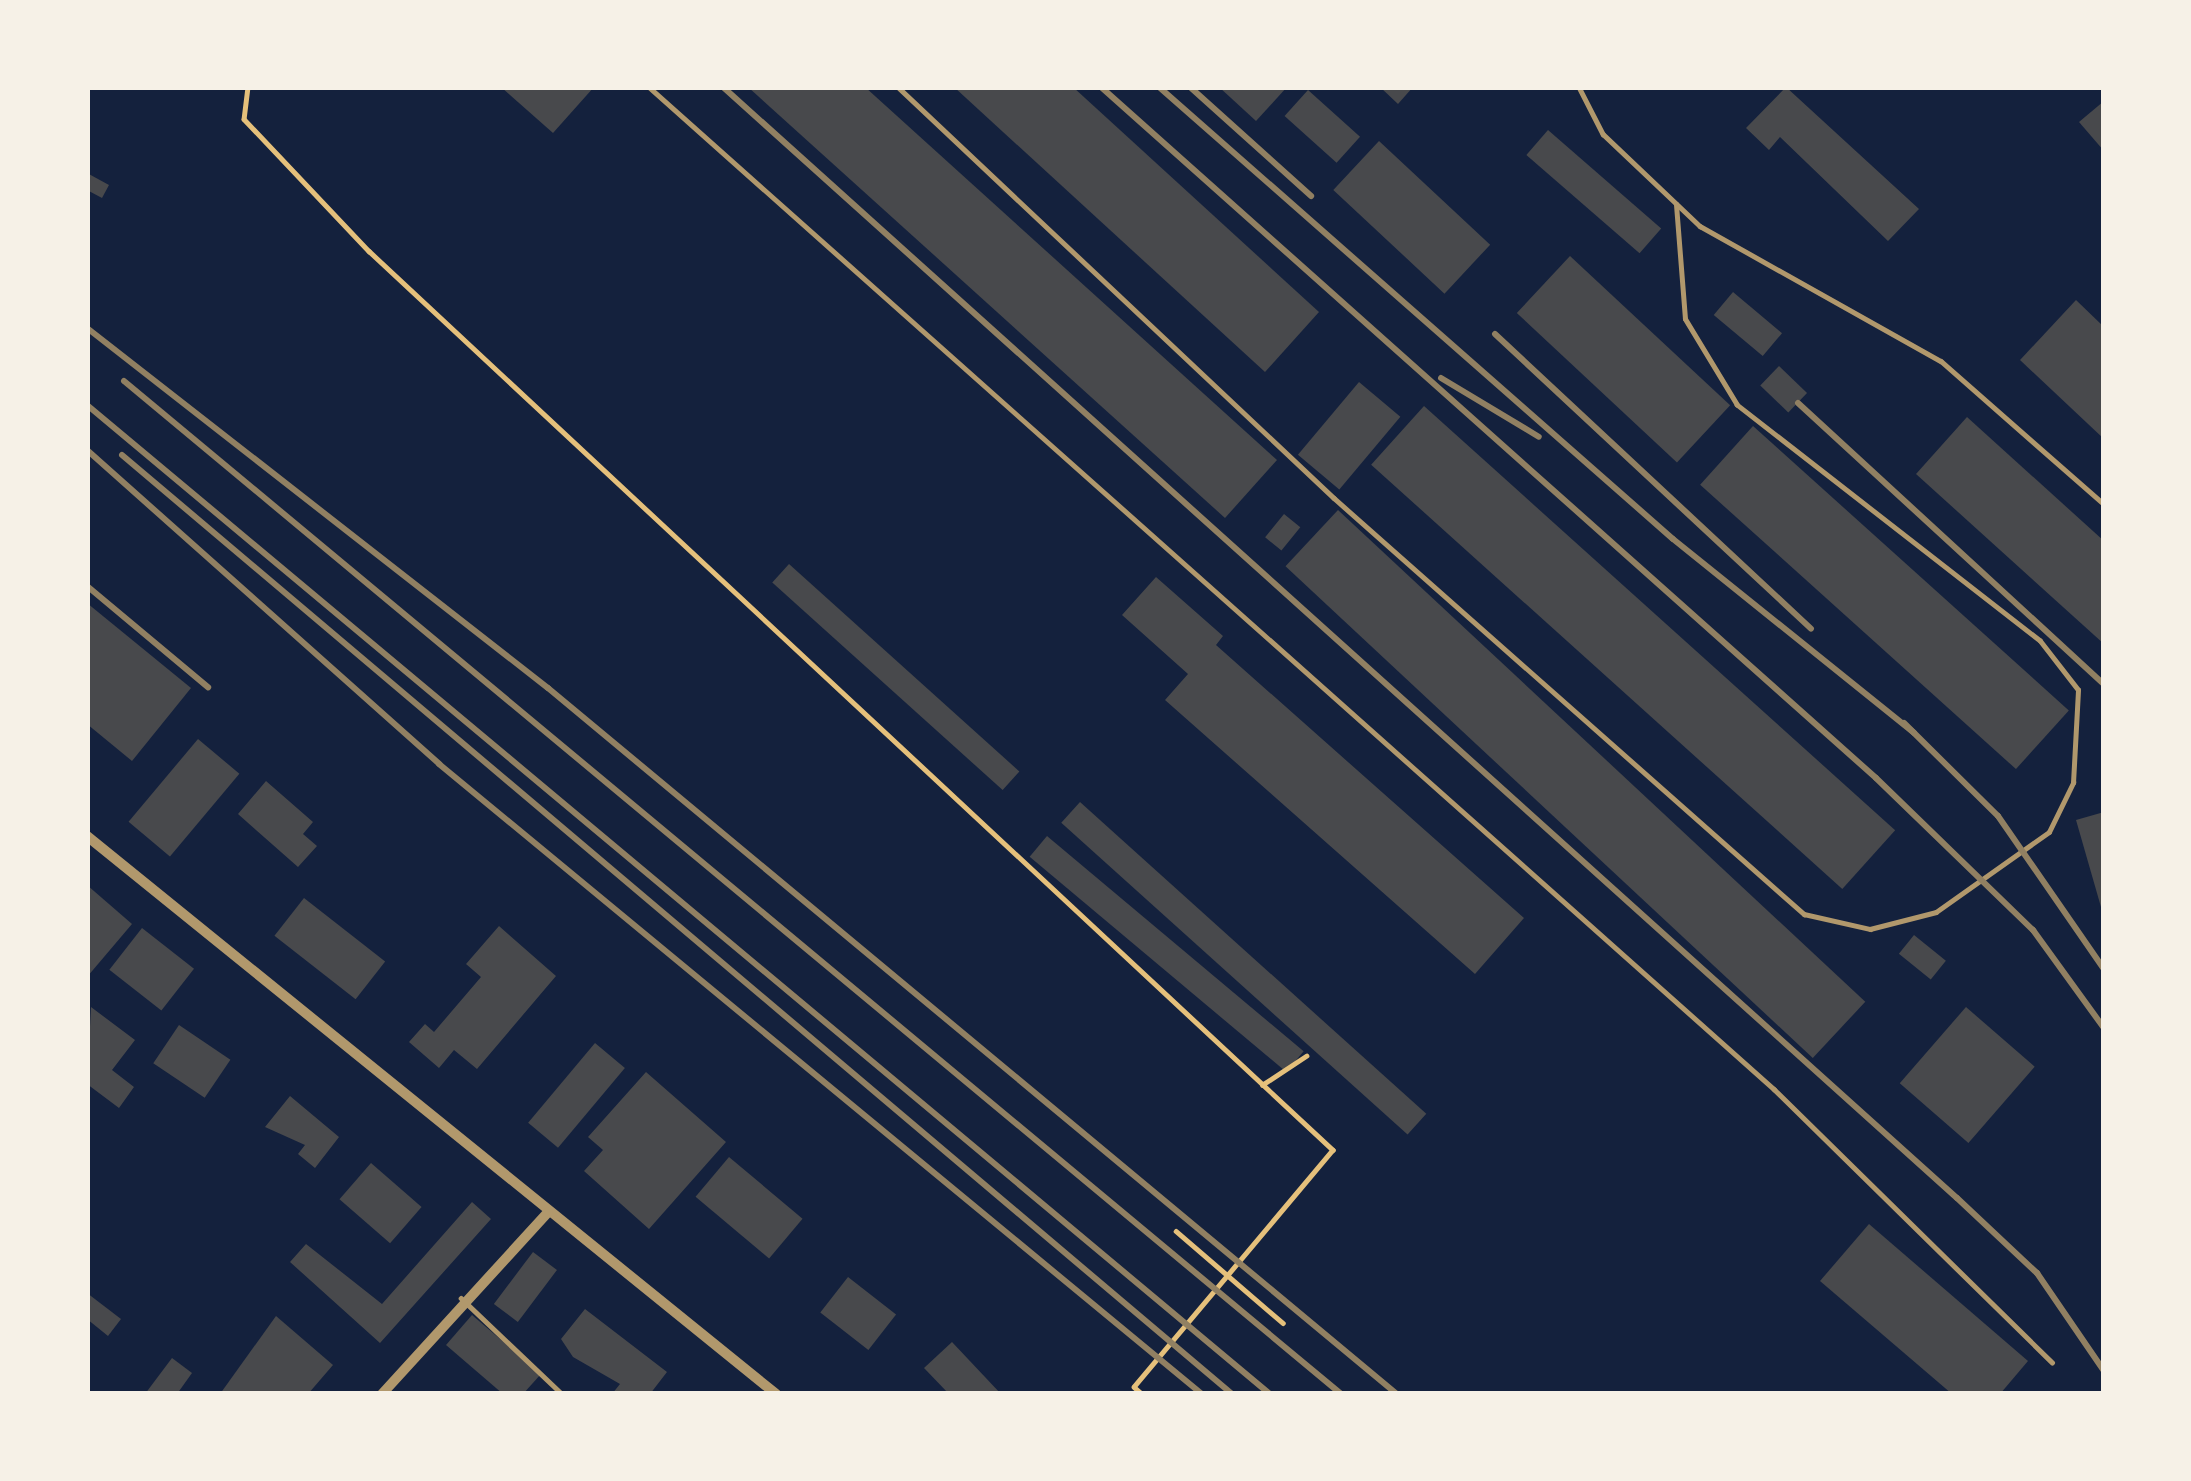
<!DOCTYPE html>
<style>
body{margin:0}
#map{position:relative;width:2191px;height:1481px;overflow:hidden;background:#14213d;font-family:"Source Serif 4",serif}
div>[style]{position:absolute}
.building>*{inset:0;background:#48494c;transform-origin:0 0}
.path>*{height:4.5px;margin:-2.25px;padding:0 2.25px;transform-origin:2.25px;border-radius:2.25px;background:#e5c07b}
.service>*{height:4.5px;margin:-2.25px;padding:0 2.25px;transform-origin:2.25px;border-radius:2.25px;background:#b1986c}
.minor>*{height:10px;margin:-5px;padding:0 5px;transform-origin:5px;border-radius:5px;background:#b1986c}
.rail>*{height:6px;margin:-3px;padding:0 3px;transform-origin:3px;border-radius:3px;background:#918062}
span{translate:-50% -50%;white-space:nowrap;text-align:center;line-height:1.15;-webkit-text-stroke:10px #f6f1e7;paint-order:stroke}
.frame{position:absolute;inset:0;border:90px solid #f6f1e7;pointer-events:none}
</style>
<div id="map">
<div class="building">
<i style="clip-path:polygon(501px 87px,594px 87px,553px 133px)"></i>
<i style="clip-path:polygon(748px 87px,865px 87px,1277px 460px,1225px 518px)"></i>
<i style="clip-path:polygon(954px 87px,1073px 87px,1319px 312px,1265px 372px)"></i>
<i style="clip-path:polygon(1219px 87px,1287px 87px,1256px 121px)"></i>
<i style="clip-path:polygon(1380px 87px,1413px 87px,1398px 104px)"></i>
<i style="clip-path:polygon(1786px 87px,1919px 209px,1888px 241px,1780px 137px,1769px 150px,1746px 128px)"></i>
<i style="left:1308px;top:90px;width:70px;height:35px;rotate:42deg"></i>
<i style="clip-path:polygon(2104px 101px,2104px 151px,2079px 122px)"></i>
<i style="left:1548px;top:130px;width:150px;height:33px;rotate:41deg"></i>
<i style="left:1379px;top:141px;width:152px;height:67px;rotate:43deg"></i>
<i style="clip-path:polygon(87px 173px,109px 185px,102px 198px,87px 190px)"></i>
<i style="left:1570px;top:256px;width:219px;height:78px;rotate:43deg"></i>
<i style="left:1733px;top:292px;width:64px;height:30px;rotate:40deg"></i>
<i style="clip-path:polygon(2076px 300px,2104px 327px,2104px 439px,2020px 360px)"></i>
<i style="left:1779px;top:366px;width:39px;height:27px;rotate:44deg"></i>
<i style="left:1359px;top:382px;width:54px;height:95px;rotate:40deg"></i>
<i style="left:1424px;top:406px;width:634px;height:79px;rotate:42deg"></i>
<i style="clip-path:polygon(1967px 417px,2104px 541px,2104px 644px,1916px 474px)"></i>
<i style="left:1753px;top:426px;width:425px;height:79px;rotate:42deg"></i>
<i style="left:1338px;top:510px;width:721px;height:77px;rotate:43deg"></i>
<i style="left:1284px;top:514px;width:21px;height:30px;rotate:39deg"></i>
<i style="left:789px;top:564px;width:310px;height:25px;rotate:42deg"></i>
<i style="clip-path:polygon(1156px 577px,1223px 636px,1216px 645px,1524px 918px,1475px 974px,1165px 700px,1188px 674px,1122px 615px)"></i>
<i style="clip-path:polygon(87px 603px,191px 688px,132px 761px,87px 724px)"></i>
<i style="left:198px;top:739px;width:54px;height:108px;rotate:40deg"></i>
<i style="clip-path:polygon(266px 781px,313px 822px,303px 834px,317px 846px,298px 867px,238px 814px)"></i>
<i style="left:1080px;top:802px;width:466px;height:28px;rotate:42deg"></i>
<i style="clip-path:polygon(2104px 812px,2104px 914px,2103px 914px,2076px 820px)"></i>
<i style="left:1047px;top:836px;width:335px;height:27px;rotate:40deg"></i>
<i style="clip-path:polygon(87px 885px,132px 924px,87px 977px)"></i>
<i style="left:304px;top:898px;width:103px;height:48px;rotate:38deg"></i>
<i style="clip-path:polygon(499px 926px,556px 976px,477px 1069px,454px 1050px,439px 1068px,409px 1042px,425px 1024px,434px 1032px,481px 977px,466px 964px)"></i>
<i style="left:142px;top:928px;width:66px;height:53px;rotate:38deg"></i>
<i style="left:1914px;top:935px;width:41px;height:24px;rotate:39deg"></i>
<i style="clip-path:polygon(91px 1007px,135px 1040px,112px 1070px,134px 1087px,119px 1108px,87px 1084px)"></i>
<i style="left:1966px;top:1007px;width:91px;height:101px;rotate:41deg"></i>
<i style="left:179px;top:1025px;width:62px;height:46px;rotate:34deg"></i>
<i style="left:595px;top:1043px;width:39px;height:104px;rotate:40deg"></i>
<i style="clip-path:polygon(646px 1072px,726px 1142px,649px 1229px,584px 1171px,603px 1150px,588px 1137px)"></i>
<i style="clip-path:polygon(290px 1096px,339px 1137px,315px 1168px,298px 1154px,305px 1145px,265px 1127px)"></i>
<i style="left:729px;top:1157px;width:96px;height:52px;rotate:40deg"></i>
<i style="left:371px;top:1163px;width:67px;height:48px;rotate:41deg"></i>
<i style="clip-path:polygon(472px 1202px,491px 1219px,380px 1343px,290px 1262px,306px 1244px,382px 1304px)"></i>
<i style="clip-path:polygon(1869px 1224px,2028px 1361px,2000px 1394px,1952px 1394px,1820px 1281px)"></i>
<i style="left:533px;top:1252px;width:30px;height:65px;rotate:37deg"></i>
<i style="left:848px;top:1277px;width:61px;height:45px;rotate:38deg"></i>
<i style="clip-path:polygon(87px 1293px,121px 1319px,108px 1336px,87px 1319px)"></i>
<i style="clip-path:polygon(585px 1309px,667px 1372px,650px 1394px,612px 1394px,620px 1384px,573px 1357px,561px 1339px)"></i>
<i style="clip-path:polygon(472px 1315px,541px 1374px,523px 1394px,503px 1394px,446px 1345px)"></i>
<i style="clip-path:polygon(276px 1316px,333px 1365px,308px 1394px,220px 1394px)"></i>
<i style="clip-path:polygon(952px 1342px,1001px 1394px,949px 1394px,924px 1368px)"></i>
<i style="clip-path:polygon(172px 1358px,192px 1373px,177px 1394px,145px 1394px)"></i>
</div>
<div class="path">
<i style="left:248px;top:87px;width:32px;rotate:97deg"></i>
<i style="left:244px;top:119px;width:182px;rotate:46.6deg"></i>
<i style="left:369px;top:251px;width:1318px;rotate:43deg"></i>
<i style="left:1333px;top:1150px;width:309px;rotate:130deg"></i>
<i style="left:1134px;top:1387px;width:11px;rotate:41deg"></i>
<i style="left:1262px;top:1085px;width:53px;rotate:-33.4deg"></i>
<i style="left:1176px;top:1231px;width:141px;rotate:40.7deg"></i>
</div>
<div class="service">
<i style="left:649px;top:87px;width:1507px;rotate:41.69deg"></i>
<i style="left:1774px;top:1089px;width:390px;rotate:44.5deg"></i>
<i style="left:898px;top:87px;width:599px;rotate:43.31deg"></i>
<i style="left:1334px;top:498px;width:628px;rotate:41.51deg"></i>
<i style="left:1804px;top:914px;width:68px;rotate:12.8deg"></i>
<i style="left:1870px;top:929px;width:68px;rotate:-14.4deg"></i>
<i style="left:1936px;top:912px;width:138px;rotate:-35.3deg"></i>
<i style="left:2049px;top:832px;width:55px;rotate:-63.9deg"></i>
<i style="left:2073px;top:783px;width:93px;rotate:-86.9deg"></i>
<i style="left:2078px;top:690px;width:62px;rotate:-127.8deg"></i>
<i style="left:2040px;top:641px;width:384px;rotate:-142.1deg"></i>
<i style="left:1737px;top:405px;width:100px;rotate:-121.2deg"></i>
<i style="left:1685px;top:319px;width:115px;rotate:-94.5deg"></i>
<i style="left:1579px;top:87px;width:53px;rotate:62.9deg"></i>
<i style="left:1603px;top:134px;width:134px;rotate:43.5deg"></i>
<i style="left:1700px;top:226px;width:276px;rotate:29.3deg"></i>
<i style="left:1941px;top:361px;width:217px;rotate:41.3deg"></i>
<i style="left:461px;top:1298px;width:139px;rotate:43.5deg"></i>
</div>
<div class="minor">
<i style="left:87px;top:836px;width:887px;rotate:39deg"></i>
<i style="left:382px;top:1394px;width:246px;rotate:-47.6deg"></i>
</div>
<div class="rail">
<i style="left:723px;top:87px;width:1660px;rotate:42deg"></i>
<i style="left:1957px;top:1198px;width:110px;rotate:43.2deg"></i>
<i style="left:2037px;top:1273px;width:119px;rotate:55.6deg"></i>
<i style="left:1101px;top:87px;width:1038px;rotate:41.72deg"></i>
<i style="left:1876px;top:778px;width:219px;rotate:44.1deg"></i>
<i style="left:2033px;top:930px;width:121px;rotate:54.1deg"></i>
<i style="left:1159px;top:87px;width:684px;rotate:41.33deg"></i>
<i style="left:1673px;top:539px;width:309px;rotate:38.8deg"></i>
<i style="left:1190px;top:87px;width:163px;rotate:42deg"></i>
<i style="left:87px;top:328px;width:585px;rotate:37.99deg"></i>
<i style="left:548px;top:688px;width:1104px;rotate:39.75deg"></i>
<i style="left:1495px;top:334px;width:432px;rotate:43deg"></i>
<i style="left:1441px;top:378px;width:114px;rotate:31deg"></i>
<i style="left:124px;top:381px;width:1583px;rotate:39.77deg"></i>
<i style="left:1798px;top:403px;width:415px;rotate:42.6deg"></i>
<i style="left:87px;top:405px;width:1542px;rotate:39.9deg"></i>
<i style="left:87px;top:450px;width:472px;rotate:41.7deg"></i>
<i style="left:439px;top:764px;width:989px;rotate:39.55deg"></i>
<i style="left:122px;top:455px;width:1454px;rotate:40.23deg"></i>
<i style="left:87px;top:586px;width:158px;rotate:39.9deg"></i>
<i style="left:1904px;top:723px;width:132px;rotate:44.7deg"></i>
<i style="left:1998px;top:816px;width:186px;rotate:55.3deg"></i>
</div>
<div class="frame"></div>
</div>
